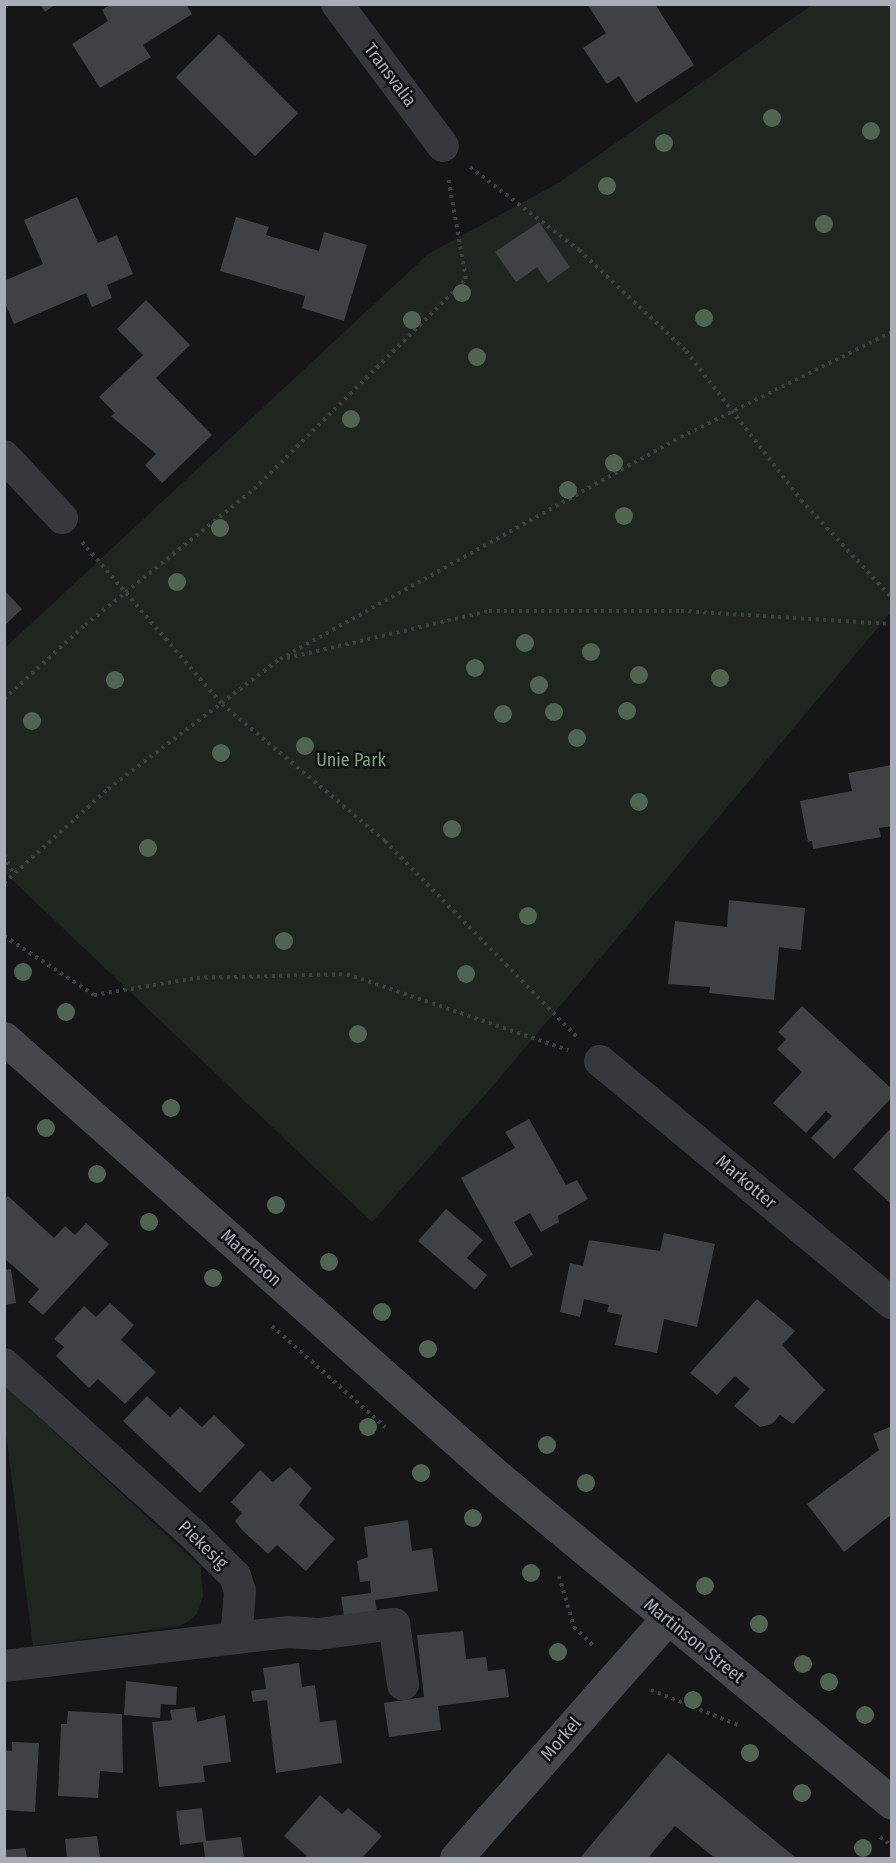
<!DOCTYPE html>
<style>
body{margin:0}
#map{position:relative;width:896px;height:1863px;overflow:hidden;background:#161618;font-family:"Fira Sans Condensed",sans-serif}
div>[style]{position:absolute}
.green>*{inset:0;background:#1e261f}
.building>*{inset:0;background:#404145;transform-origin:0 0}
.path>*{height:4px;margin-top:-2px;transform-origin:0;background:repeating-linear-gradient(90deg,#3d3f44 0 3px,transparent 0 7.5px)}
.street>*{height:32px;margin:-16px;padding:0 16px;transform-origin:16px;border-radius:16px;background:#37383d}
.secondary>*{height:33px;margin:-16.5px;padding:0 16.5px;transform-origin:16.5px;border-radius:16.5px;background:#45474d}
.trees>*{width:18px;height:18px;margin:-9px;border-radius:50%;background:#506452}
span{translate:-50% -50%;white-space:nowrap;text-align:center;line-height:1.15;-webkit-text-stroke:5px #111113;paint-order:stroke}
.street-label{font-size:18px;color:#a8adb8}
.park-label{font-size:18px;color:#7fa381}
.frame{position:absolute;inset:0;border:6px solid #a8adb8;pointer-events:none}
</style>
<div id="map">
<div class="green">
<i style="clip-path:polygon(812px 5px,891px 5px,891px 612px,492px 1087px,372px 1222px,5px 873px,5px 648px,428px 254px,560px 182px)"></i>
<i style="clip-path:polygon(5px 1386px,201px 1567px,203px 1597px,197px 1614px,189px 1621px,179px 1626px,33px 1646px,5px 1427px)"></i>
</div>
<div class="building">
<i style="clip-path:polygon(40px 4px,56px 4px,45px 12px)"></i>
<i style="clip-path:polygon(111px 4px,186px 4px,192px 14px,143px 45px,151px 57px,100px 88px,72px 44px,108px 21px,102px 10px)"></i>
<i style="clip-path:polygon(587px 4px,655px 4px,694px 65px,636px 103px,619px 76px,607px 84px,583px 48px,606px 33px)"></i>
<i style="left:219px;top:34px;width:112px;height:61px;rotate:45deg"></i>
<i style="clip-path:polygon(77px 197px,98px 243px,117px 235px,133px 274px,107px 285px,112px 298px,92px 307px,86px 293px,14px 324px,4px 301px,4px 281px,43px 264px,24px 220px)"></i>
<i style="clip-path:polygon(236px 217px,269px 227px,266px 235px,319px 251px,324px 232px,367px 245px,344px 321px,302px 308px,305px 296px,220px 271px)"></i>
<i style="clip-path:polygon(539px 222px,570px 267px,548px 283px,537px 267px,516px 282px,495px 252px)"></i>
<i style="clip-path:polygon(146px 300px,190px 345px,156px 378px,212px 435px,162px 483px,145px 465px,156px 454px,111px 416px,115px 413px,99px 397px,143px 355px,117px 329px)"></i>
<i style="clip-path:polygon(4px 590px,22px 609px,4px 626px)"></i>
<i style="clip-path:polygon(892px 765px,892px 826px,879px 828px,881px 837px,813px 849px,812px 841px,808px 842px,800px 801px,852px 791px,848px 773px)"></i>
<i style="clip-path:polygon(729px 900px,805px 908px,801px 950px,779px 947px,774px 1000px,709px 993px,710px 987px,668px 984px,675px 921px,727px 927px)"></i>
<i style="clip-path:polygon(802px 1006px,892px 1089px,892px 1097px,834px 1159px,811px 1138px,832px 1116px,826px 1111px,806px 1133px,773px 1103px,802px 1072px,777px 1049px,786px 1039px,778px 1032px)"></i>
<i style="clip-path:polygon(529px 1119px,566px 1185px,577px 1180px,588px 1199px,558px 1216px,559px 1222px,541px 1232px,530px 1213px,514px 1222px,533px 1255px,511px 1268px,461px 1178px,515px 1148px,505px 1132px)"></i>
<i style="clip-path:polygon(892px 1127px,892px 1201px,890px 1203px,853px 1169px)"></i>
<i style="clip-path:polygon(8px 1196px,54px 1238px,65px 1226px,75px 1235px,86px 1223px,109px 1244px,43px 1315px,28px 1302px,39px 1289px,4px 1258px,4px 1200px)"></i>
<i style="clip-path:polygon(446px 1209px,483px 1240px,467px 1258px,487px 1275px,475px 1290px,418px 1241px)"></i>
<i style="clip-path:polygon(664px 1233px,715px 1244px,697px 1327px,664px 1319px,657px 1353px,615px 1345px,622px 1315px,607px 1312px,609px 1305px,584px 1299px,580px 1317px,560px 1312px,570px 1263px,583px 1266px,589px 1240px,660px 1251px)"></i>
<i style="clip-path:polygon(11px 1269px,16px 1303px,4px 1305px,4px 1270px)"></i>
<i style="clip-path:polygon(757px 1299px,795px 1331px,782px 1345px,825px 1390px,793px 1424px,780px 1415px,772px 1424px,760px 1427px,734px 1406px,750px 1389px,735px 1376px,717px 1395px,690px 1373px)"></i>
<i style="clip-path:polygon(110px 1303px,134px 1325px,121px 1340px,156px 1372px,125px 1404px,98px 1379px,89px 1388px,56px 1356px,64px 1347px,54px 1339px,84px 1306px,96px 1317px)"></i>
<i style="clip-path:polygon(147px 1396px,170px 1417px,180px 1407px,202px 1427px,214px 1415px,245px 1445px,200px 1493px,123px 1421px)"></i>
<i style="clip-path:polygon(892px 1426px,892px 1514px,844px 1552px,807px 1504px,879px 1450px,873px 1434px)"></i>
<i style="clip-path:polygon(290px 1467px,312px 1488px,299px 1505px,335px 1539px,306px 1571px,277px 1545px,268px 1554px,242px 1530px,235px 1521px,242px 1513px,231px 1502px,260px 1470px,273px 1482px)"></i>
<i style="clip-path:polygon(408px 1520px,412px 1551px,432px 1548px,438px 1591px,375px 1600px,377px 1612px,344px 1616px,341px 1597px,371px 1593px,370px 1581px,360px 1582px,357px 1561px,368px 1557px,364px 1527px)"></i>
<i style="clip-path:polygon(463px 1631px,466px 1659px,486px 1657px,488px 1671px,505px 1669px,509px 1697px,438px 1706px,441px 1730px,389px 1737px,384px 1703px,424px 1697px,417px 1635px)"></i>
<i style="clip-path:polygon(299px 1663px,302px 1687px,315px 1685px,320px 1722px,336px 1720px,342px 1763px,276px 1773px,267px 1700px,253px 1702px,251px 1691px,266px 1689px,263px 1668px)"></i>
<i style="clip-path:polygon(126px 1681px,177px 1687px,176px 1705px,161px 1704px,160px 1718px,124px 1715px)"></i>
<i style="clip-path:polygon(195px 1707px,197px 1722px,225px 1715px,231px 1762px,203px 1766px,205px 1782px,159px 1787px,152px 1722px,172px 1720px,170px 1710px)"></i>
<i style="clip-path:polygon(68px 1711px,122px 1714px,123px 1773px,100px 1771px,98px 1798px,58px 1796px,61px 1724px,67px 1724px)"></i>
<i style="clip-path:polygon(12px 1742px,39px 1743px,35px 1812px,4px 1810px,4px 1750px,12px 1751px)"></i>
<i style="clip-path:polygon(668px 1753px,796px 1858px,715px 1858px,675px 1826px,648px 1858px,580px 1858px)"></i>
<i style="clip-path:polygon(320px 1795px,342px 1814px,348px 1808px,382px 1836px,362px 1858px,304px 1858px,307px 1856px,284px 1836px)"></i>
<i style="clip-path:polygon(202px 1808px,206px 1841px,241px 1837px,244px 1858px,205px 1858px,203px 1842px,180px 1845px,176px 1811px)"></i>
<i style="clip-path:polygon(97px 1836px,100px 1858px,67px 1858px,65px 1839px)"></i>
<i style="clip-path:polygon(25px 1848px,27px 1858px,4px 1858px,4px 1850px)"></i>
</div>
<div class="path">
<i style="left:470px;top:167px;width:137px;rotate:37.3deg"></i>
<i style="left:579px;top:250px;width:147px;rotate:43.3deg"></i>
<i style="left:686px;top:351px;width:188px;rotate:52.3deg"></i>
<i style="left:801px;top:500px;width:134px;rotate:47.1deg"></i>
<i style="left:82px;top:542px;width:214px;rotate:49.2deg"></i>
<i style="left:222px;top:704px;width:213px;rotate:40deg"></i>
<i style="left:385px;top:841px;width:274px;rotate:45.6deg"></i>
<i style="left:287px;top:658px;width:207px;rotate:-13.1deg"></i>
<i style="left:489px;top:611px;width:192px"></i>
<i style="left:681px;top:611px;width:211px;rotate:3.5deg"></i>
<i style="left:4px;top:699px;width:110px;rotate:-42.4deg"></i>
<i style="left:85px;top:625px;width:217px;rotate:-38.8deg"></i>
<i style="left:254px;top:489px;width:298px;rotate:-44.7deg"></i>
<i style="left:466px;top:279px;width:104px;rotate:-100deg"></i>
<i style="left:4px;top:855px;width:22px;rotate:63deg"></i>
<i style="left:4px;top:883px;width:140px;rotate:-42.1deg"></i>
<i style="left:108px;top:789px;width:216px;rotate:-37.1deg"></i>
<i style="left:280px;top:659px;width:458px;rotate:-29deg"></i>
<i style="left:681px;top:437px;width:236px;rotate:-26.5deg"></i>
<i style="left:4px;top:936px;width:108px;rotate:33.2deg"></i>
<i style="left:94px;top:995px;width:104px;rotate:-9.4deg"></i>
<i style="left:197px;top:978px;width:150px;rotate:-1.5deg"></i>
<i style="left:347px;top:974px;width:234px;rotate:19deg"></i>
<i style="left:272px;top:1326px;width:152px;rotate:41.8deg"></i>
<i style="left:559px;top:1576px;width:53px;rotate:73.6deg"></i>
<i style="left:574px;top:1627px;width:29px;rotate:44deg"></i>
<i style="left:651px;top:1690px;width:97px;rotate:21.8deg"></i>
<i style="left:880px;top:1837px;width:15px;rotate:37deg"></i>
</div>
<div class="street">
<i style="left:337px;top:4px;width:177px;rotate:53.3deg"></i>
<i style="left:4px;top:456px;width:85px;rotate:46.9deg"></i>
<i style="left:600px;top:1061px;width:379px;rotate:39.7deg"></i>
<i style="left:4px;top:1364px;width:258px;rotate:42deg"></i>
<i style="left:196px;top:1537px;width:55px;rotate:45deg"></i>
<i style="left:235px;top:1576px;width:16px;rotate:72deg"></i>
<i style="left:240px;top:1591px;width:47px;rotate:94.9deg"></i>
<i style="left:236px;top:1638px;width:234px;rotate:173.1deg"></i>
<i style="left:236px;top:1638px;width:53px;rotate:-6.5deg"></i>
<i style="left:289px;top:1632px;width:29px;rotate:4deg"></i>
<i style="left:318px;top:1634px;width:77px;rotate:-7.5deg"></i>
<i style="left:394px;top:1624px;width:61px;rotate:81.5deg"></i>
</div>
<div class="secondary">
<i style="left:4px;top:1038px;width:661px;rotate:41.63deg"></i>
<i style="left:498px;top:1477px;width:511px;rotate:39.6deg"></i>
<i style="left:456px;top:1858px;width:319px;rotate:-48.6deg"></i>
</div>
<div class="trees">
<i style="left:772px;top:118px"></i>
<i style="left:871px;top:131px"></i>
<i style="left:664px;top:143px"></i>
<i style="left:607px;top:186px"></i>
<i style="left:824px;top:224px"></i>
<i style="left:462px;top:293px"></i>
<i style="left:704px;top:318px"></i>
<i style="left:412px;top:320px"></i>
<i style="left:477px;top:357px"></i>
<i style="left:351px;top:419px"></i>
<i style="left:614px;top:463px"></i>
<i style="left:568px;top:490px"></i>
<i style="left:624px;top:516px"></i>
<i style="left:220px;top:528px"></i>
<i style="left:177px;top:582px"></i>
<i style="left:525px;top:643px"></i>
<i style="left:591px;top:652px"></i>
<i style="left:475px;top:668px"></i>
<i style="left:639px;top:675px"></i>
<i style="left:720px;top:678px"></i>
<i style="left:115px;top:680px"></i>
<i style="left:539px;top:685px"></i>
<i style="left:627px;top:711px"></i>
<i style="left:554px;top:712px"></i>
<i style="left:503px;top:714px"></i>
<i style="left:32px;top:721px"></i>
<i style="left:577px;top:738px"></i>
<i style="left:305px;top:746px"></i>
<i style="left:221px;top:753px"></i>
<i style="left:639px;top:802px"></i>
<i style="left:452px;top:829px"></i>
<i style="left:148px;top:848px"></i>
<i style="left:528px;top:916px"></i>
<i style="left:284px;top:941px"></i>
<i style="left:23px;top:972px"></i>
<i style="left:466px;top:974px"></i>
<i style="left:66px;top:1012px"></i>
<i style="left:358px;top:1034px"></i>
<i style="left:171px;top:1108px"></i>
<i style="left:46px;top:1128px"></i>
<i style="left:97px;top:1174px"></i>
<i style="left:276px;top:1205px"></i>
<i style="left:149px;top:1222px"></i>
<i style="left:329px;top:1262px"></i>
<i style="left:213px;top:1278px"></i>
<i style="left:382px;top:1312px"></i>
<i style="left:428px;top:1349px"></i>
<i style="left:368px;top:1427px"></i>
<i style="left:547px;top:1445px"></i>
<i style="left:421px;top:1473px"></i>
<i style="left:586px;top:1483px"></i>
<i style="left:473px;top:1518px"></i>
<i style="left:531px;top:1573px"></i>
<i style="left:705px;top:1586px"></i>
<i style="left:759px;top:1624px"></i>
<i style="left:558px;top:1652px"></i>
<i style="left:803px;top:1664px"></i>
<i style="left:829px;top:1682px"></i>
<i style="left:693px;top:1700px"></i>
<i style="left:865px;top:1715px"></i>
<i style="left:750px;top:1753px"></i>
<i style="left:802px;top:1793px"></i>
<i style="left:863px;top:1848px"></i>
</div>
<div class="street-label">
<span style="left:390px;top:75px;rotate:53deg">Transvalia</span>
<span style="left:746px;top:1182px;rotate:40deg">Markotter</span>
<span style="left:251px;top:1258px;rotate:42deg">Martinson</span>
<span style="left:203px;top:1545px;rotate:44deg">Piekesig</span>
<span style="left:694px;top:1641px;rotate:39deg">Martinson Street</span>
<span style="left:561px;top:1739px;rotate:-49deg">Morkel</span>
</div>
<div class="park-label">
<span style="left:351px;top:760px">Unie Park</span>
</div>
<div class="frame"></div>
</div>
